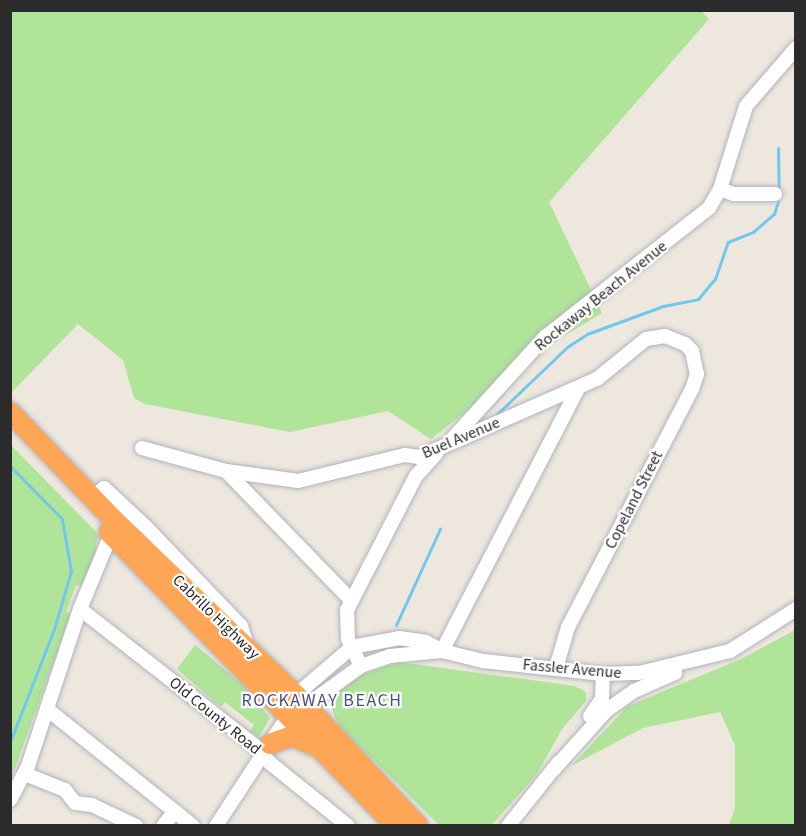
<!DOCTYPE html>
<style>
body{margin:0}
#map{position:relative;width:806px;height:836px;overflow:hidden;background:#ede7dd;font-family:"Source Sans 3",sans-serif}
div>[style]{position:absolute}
.green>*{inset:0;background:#afe499}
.stream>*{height:3px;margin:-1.5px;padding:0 1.5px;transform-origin:1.5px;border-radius:1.5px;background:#70c8ef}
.roads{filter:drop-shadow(0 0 2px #b1b3bf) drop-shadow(0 0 2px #b1b3bf)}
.minor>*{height:14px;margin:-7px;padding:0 7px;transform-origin:7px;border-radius:7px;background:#fff}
.highway>*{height:20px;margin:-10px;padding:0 10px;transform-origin:10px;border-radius:10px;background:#ffa656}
span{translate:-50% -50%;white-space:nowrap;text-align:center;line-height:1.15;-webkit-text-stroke:4.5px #fff;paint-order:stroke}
.street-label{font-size:16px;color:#2b2b2b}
.neighbourhood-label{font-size:18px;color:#4b517c;letter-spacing:1.5px}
.frame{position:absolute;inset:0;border:12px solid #2b2b2b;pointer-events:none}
</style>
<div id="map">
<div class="green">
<i style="clip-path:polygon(700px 10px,709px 19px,549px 202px,602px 313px,554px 342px,431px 439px,388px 411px,290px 432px,145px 404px,134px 398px,123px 360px,78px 324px,11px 393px,11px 11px)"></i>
<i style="clip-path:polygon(11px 445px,98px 534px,94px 562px,84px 586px,76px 585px,66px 612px,71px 614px,11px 779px)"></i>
<i style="clip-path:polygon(795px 630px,795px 825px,729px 825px,735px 808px,735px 745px,720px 712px,643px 728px,571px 766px,628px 706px,741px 659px)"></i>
<i style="clip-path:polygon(195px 645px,241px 683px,270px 718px,259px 737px,250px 731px,254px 725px,225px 702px,221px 707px,177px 669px)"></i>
<i style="clip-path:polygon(399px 662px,575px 686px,586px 692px,586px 701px,562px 729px,537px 774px,491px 826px,440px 826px,338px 725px,329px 701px,352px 678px)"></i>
</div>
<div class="stream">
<i style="left:778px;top:148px;width:39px;rotate:89deg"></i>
<i style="left:497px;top:414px;width:97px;rotate:-43.7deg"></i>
<i style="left:567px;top:347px;width:24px;rotate:-33deg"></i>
<i style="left:587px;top:334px;width:81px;rotate:-20.2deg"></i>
<i style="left:663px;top:306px;width:36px;rotate:-11deg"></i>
<i style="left:698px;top:299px;width:26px;rotate:-50deg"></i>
<i style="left:715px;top:279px;width:39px;rotate:-71deg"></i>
<i style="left:728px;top:242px;width:27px;rotate:-22deg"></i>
<i style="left:753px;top:232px;width:28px;rotate:-41deg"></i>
<i style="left:774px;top:214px;width:13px;rotate:-72deg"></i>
<i style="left:10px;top:466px;width:74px;rotate:45.5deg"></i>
<i style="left:62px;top:519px;width:53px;rotate:80.2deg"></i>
<i style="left:71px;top:571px;width:60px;rotate:106.3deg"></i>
<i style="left:54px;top:629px;width:121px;rotate:111.3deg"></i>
<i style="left:396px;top:625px;width:106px;rotate:-65.4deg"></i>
</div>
<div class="roads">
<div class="minor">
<i style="left:720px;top:189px;width:15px;rotate:20deg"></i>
<i style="left:734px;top:194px;width:41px"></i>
<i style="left:453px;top:438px;width:137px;rotate:-47.7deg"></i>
<i style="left:545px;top:337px;width:209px;rotate:-38.2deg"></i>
<i style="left:709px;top:208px;width:22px;rotate:-60deg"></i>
<i style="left:720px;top:189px;width:87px;rotate:-72.6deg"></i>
<i style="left:746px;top:106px;width:77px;rotate:-49.2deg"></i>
<i style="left:142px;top:448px;width:87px;rotate:15.3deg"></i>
<i style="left:226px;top:471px;width:73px;rotate:7.9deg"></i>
<i style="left:298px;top:481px;width:110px;rotate:-13.7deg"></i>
<i style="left:405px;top:455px;width:14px;rotate:8deg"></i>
<i style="left:419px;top:457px;width:194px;rotate:-23.7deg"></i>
<i style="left:597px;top:379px;width:63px;rotate:-39.2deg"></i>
<i style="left:646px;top:339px;width:19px;rotate:-9deg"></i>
<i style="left:665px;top:336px;width:22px;rotate:22deg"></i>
<i style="left:685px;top:344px;width:10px;rotate:45deg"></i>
<i style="left:692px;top:351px;width:24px;rotate:78deg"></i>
<i style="left:697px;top:374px;width:16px;rotate:108deg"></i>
<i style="left:692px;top:389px;width:268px;rotate:117.5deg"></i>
<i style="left:568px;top:627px;width:43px;rotate:106.3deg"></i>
<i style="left:226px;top:471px;width:180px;rotate:45.9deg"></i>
<i style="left:92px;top:497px;width:15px;rotate:-37deg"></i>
<i style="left:104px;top:488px;width:56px;rotate:42.8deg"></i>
<i style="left:145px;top:526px;width:139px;rotate:46.2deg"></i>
<i style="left:241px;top:626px;width:21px;rotate:73deg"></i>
<i style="left:80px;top:609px;width:219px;rotate:38deg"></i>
<i style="left:253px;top:744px;width:25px;rotate:48deg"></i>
<i style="left:270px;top:763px;width:100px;rotate:38.9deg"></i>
<i style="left:442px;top:651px;width:297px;rotate:-62.6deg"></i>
<i style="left:361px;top:666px;width:30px;rotate:-116deg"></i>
<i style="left:348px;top:639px;width:29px;rotate:-92deg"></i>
<i style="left:347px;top:610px;width:151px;rotate:-62.8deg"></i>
<i style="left:416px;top:476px;width:31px;rotate:-48deg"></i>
<i style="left:47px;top:709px;width:187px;rotate:38.7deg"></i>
<i style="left:299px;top:711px;width:77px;rotate:-36deg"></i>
<i style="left:361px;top:666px;width:31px;rotate:-19deg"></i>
<i style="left:390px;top:656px;width:52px;rotate:-5.5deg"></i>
<i style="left:590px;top:716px;width:21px;rotate:-55deg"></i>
<i style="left:602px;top:699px;width:25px;rotate:-88deg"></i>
<i style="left:554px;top:769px;width:79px;rotate:-48.1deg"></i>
<i style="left:607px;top:710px;width:33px;rotate:-35deg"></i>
<i style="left:634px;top:691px;width:45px;rotate:-23.7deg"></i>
<i style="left:25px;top:774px;width:43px;rotate:21.8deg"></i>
<i style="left:65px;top:790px;width:16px;rotate:52deg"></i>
<i style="left:75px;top:803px;width:17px;rotate:7deg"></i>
<i style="left:92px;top:805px;width:49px;rotate:25.5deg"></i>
<i style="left:10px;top:800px;width:38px;rotate:-62deg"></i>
<i style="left:28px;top:766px;width:165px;rotate:-71.7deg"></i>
<i style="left:80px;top:609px;width:81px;rotate:-67.5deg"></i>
<i style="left:163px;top:826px;width:19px;rotate:-51deg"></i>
<i style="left:216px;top:826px;width:131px;rotate:-56.8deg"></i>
<i style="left:288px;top:716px;width:22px;rotate:-69deg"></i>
<i style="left:296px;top:695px;width:74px;rotate:-40.6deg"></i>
<i style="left:352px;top:647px;width:48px;rotate:-10.8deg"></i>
<i style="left:399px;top:638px;width:27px;rotate:8deg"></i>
<i style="left:426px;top:642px;width:18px;rotate:29deg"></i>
<i style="left:442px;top:651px;width:42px;rotate:13.7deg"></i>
<i style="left:483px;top:661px;width:120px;rotate:6.2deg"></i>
<i style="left:602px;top:674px;width:37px;rotate:-2deg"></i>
<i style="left:639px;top:673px;width:94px;rotate:-13.6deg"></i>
<i style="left:730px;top:651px;width:78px;rotate:-32.5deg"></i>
<i style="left:508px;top:826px;width:82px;rotate:-51.4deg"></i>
</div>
<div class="highway">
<i style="left:10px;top:412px;width:154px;rotate:46.1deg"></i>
<i style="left:117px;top:523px;width:248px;rotate:43.9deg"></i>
<i style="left:296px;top:695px;width:179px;rotate:47deg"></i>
<i style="left:109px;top:532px;width:411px;rotate:45.7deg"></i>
<i style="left:270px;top:744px;width:23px;rotate:-20deg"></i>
<i style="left:292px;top:736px;width:25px;rotate:23deg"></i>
</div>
</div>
<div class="street-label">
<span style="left:601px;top:296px;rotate:-39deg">Rockaway Beach Avenue</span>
<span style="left:461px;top:438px;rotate:-23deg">Buel Avenue</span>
<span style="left:634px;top:500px;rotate:-63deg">Copeland Street</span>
<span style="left:216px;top:617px;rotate:44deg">Cabrillo Highway</span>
<span style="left:572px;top:669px;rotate:5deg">Fassler Avenue</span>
<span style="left:215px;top:716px;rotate:39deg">Old County Road</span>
</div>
<div class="neighbourhood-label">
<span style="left:322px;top:701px">ROCKAWAY BEACH</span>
</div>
<div class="frame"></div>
</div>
